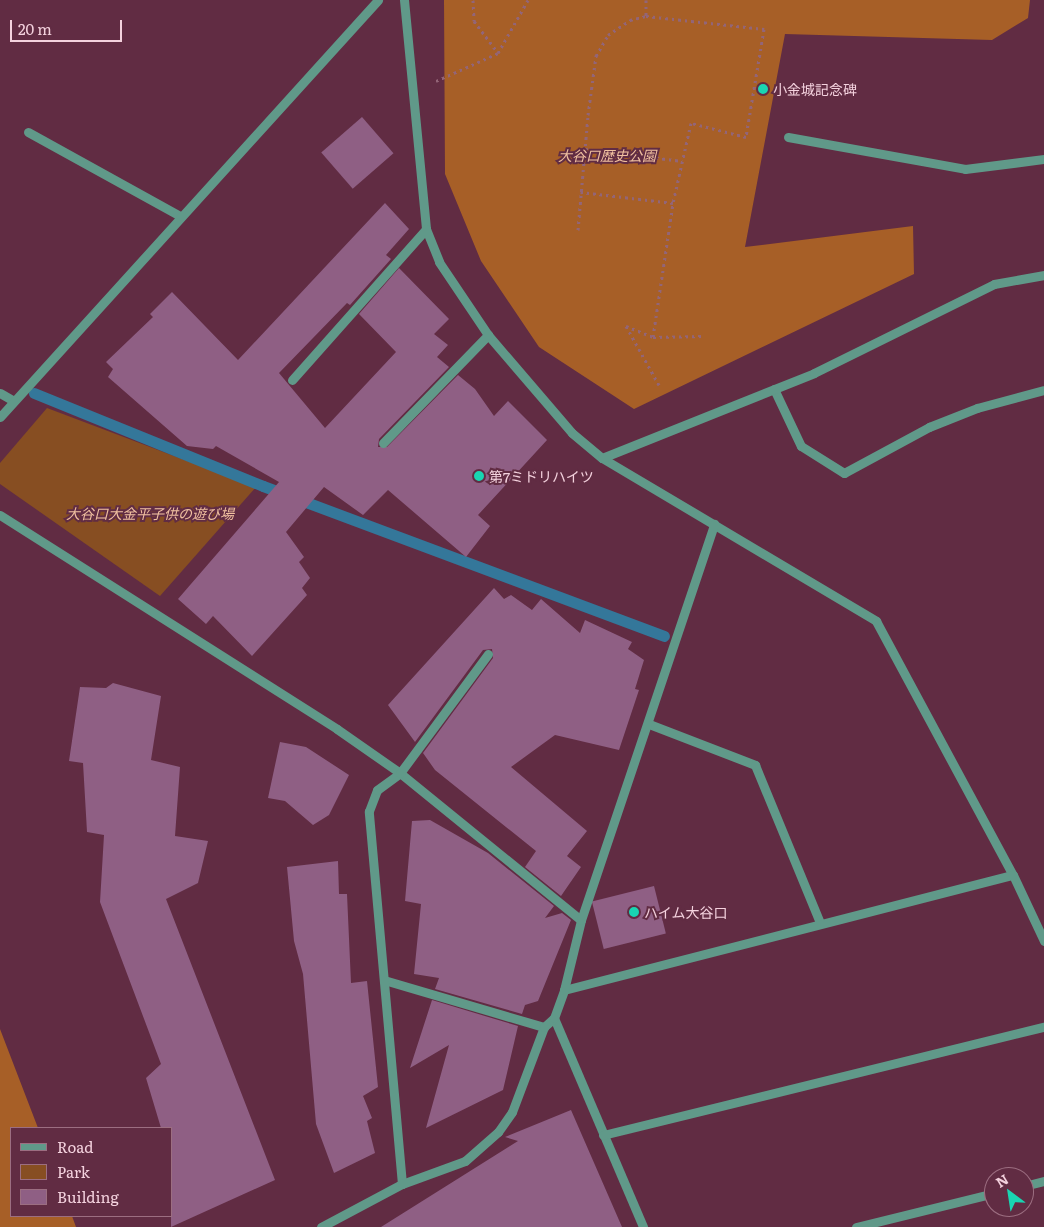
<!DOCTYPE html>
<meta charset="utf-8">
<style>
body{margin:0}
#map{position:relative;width:1044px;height:1227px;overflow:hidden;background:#612c43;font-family:Literata,"Noto Sans JP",serif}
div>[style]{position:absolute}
.green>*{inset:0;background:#874e22}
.forest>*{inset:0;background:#a75f27}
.stream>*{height:11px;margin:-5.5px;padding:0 5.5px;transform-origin:5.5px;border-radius:5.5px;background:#34779a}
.building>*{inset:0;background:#8f5f84;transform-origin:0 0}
.path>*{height:3px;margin-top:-1.5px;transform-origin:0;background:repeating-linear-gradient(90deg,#936578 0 2.5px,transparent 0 6.5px)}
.minor>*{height:9px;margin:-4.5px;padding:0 4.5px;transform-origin:4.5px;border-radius:4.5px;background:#609989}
.dots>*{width:14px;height:14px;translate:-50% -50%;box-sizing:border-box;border:2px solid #612c43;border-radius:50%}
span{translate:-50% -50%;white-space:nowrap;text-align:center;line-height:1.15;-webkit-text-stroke:4px #612c43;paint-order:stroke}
.poi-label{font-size:14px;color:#f4d2de}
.left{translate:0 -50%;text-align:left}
.park-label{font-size:14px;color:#f0c0a0;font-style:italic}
.legend{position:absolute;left:10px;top:1127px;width:162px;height:90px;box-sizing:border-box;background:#612c43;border:1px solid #9c6e81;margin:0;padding:6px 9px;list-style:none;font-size:15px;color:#f4d2de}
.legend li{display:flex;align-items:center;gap:10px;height:25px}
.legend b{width:25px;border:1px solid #9c6e81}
.north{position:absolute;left:984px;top:1167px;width:50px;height:50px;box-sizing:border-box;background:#612c43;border:1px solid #9c6e81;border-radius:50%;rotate:329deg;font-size:14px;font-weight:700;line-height:20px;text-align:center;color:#f4d2de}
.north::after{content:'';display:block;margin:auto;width:18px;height:22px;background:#19d5b2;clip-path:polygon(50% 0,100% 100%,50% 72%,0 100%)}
.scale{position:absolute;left:10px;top:20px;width:112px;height:22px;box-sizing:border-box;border:2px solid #f4d2de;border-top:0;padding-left:6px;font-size:15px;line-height:18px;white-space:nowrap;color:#f4d2de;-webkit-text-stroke:4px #612c43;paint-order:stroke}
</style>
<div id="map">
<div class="green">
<i style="clip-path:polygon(47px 408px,256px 487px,160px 596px,0 484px,0 463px)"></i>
</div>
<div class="forest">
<i style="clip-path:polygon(444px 0,1030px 0,1028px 18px,992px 40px,785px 34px,745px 247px,913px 226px,914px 274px,634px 409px,539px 347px,481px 261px,445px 174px)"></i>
<i style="clip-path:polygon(0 1029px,38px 1128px,11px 1128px,11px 1216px,72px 1216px,76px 1227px,0 1227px)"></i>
</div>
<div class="stream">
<i style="left:34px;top:393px;width:247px;rotate:22.1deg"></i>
<i style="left:263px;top:486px;width:428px;rotate:20.5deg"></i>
</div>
<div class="building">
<i style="left:362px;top:117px;width:48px;height:54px;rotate:49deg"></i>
<i style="clip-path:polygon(385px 203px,409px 229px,386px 255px,391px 259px,350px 305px,347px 303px,279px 373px,325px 428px,396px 352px,359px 314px,399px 268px,449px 319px,434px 334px,448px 345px,437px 357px,449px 367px,379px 439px,378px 447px,387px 447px,458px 375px,475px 389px,494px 416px,508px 401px,547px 440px,478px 515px,490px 526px,466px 557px,388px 490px,363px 515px,324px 487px,286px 532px,304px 557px,299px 562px,310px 578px,302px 588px,307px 595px,252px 656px,213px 616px,206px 624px,178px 599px,279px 482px,216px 446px,213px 449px,187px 446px,108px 377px,113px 369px,106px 362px,153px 317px,150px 314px,172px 292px,238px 360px)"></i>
<i style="clip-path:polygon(494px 588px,504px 599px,511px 595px,532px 610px,541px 599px,580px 633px,585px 620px,632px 642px,628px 649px,644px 660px,635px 689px,639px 690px,619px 750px,555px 735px,511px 767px,587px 831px,567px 856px,581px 867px,561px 896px,525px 867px,536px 851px,435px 770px,423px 753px,493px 658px,492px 649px,483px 650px,415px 742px,388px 705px)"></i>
<i style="clip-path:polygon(113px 683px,161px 696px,151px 760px,180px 767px,175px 836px,208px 841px,198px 883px,166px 899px,275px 1180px,171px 1227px,171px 1128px,161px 1128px,146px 1078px,161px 1064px,100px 902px,104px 835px,87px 832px,83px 763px,69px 761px,80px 687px,106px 688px)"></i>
<i style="clip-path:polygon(280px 742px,306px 747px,349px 775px,329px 815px,313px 825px,285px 801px,268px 798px)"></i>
<i style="clip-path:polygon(430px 820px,488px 853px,554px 906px,545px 918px,562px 913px,571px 920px,538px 1001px,525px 1005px,522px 1014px,435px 989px,439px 978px,414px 974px,421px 904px,405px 901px,412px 821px)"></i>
<i style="clip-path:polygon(338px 861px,339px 894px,347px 894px,351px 983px,367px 981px,378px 1087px,363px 1096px,372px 1118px,367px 1121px,375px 1153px,334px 1173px,316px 1124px,303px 974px,294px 941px,287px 867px)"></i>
<i style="left:654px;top:886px;width:49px;height:64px;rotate:76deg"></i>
<i style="clip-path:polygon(432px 1000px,518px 1026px,503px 1090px,426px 1128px,449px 1045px,410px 1068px)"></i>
<i style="clip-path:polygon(571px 1110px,622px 1227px,381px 1227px,518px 1141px,505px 1137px)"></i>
</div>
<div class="path">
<i style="left:473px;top:0;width:21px;rotate:87deg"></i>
<i style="left:474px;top:21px;width:40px;rotate:53deg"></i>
<i style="left:646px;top:0;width:16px;rotate:90deg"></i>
<i style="left:436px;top:81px;width:68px;rotate:-24.3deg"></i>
<i style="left:498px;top:53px;width:61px;rotate:-60.5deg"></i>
<i style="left:585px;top:149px;width:98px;rotate:7.1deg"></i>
<i style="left:578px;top:230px;width:115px;rotate:-85deg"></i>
<i style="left:588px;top:115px;width:60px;rotate:-82.3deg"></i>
<i style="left:596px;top:56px;width:24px;rotate:-60deg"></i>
<i style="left:608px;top:35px;width:27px;rotate:-34deg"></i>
<i style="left:630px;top:20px;width:16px;rotate:-14deg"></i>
<i style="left:646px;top:16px;width:119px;rotate:6.3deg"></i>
<i style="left:764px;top:29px;width:109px;rotate:99.5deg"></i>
<i style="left:746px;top:137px;width:57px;rotate:-165.7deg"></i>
<i style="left:691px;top:123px;width:82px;rotate:102.7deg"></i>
<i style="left:673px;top:203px;width:93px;rotate:-173.2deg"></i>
<i style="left:653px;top:337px;width:135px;rotate:-81.5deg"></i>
<i style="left:659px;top:385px;width:68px;rotate:-119.2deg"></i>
<i style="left:626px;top:326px;width:29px;rotate:22deg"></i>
<i style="left:653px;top:337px;width:52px;rotate:-1.1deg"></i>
</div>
<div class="minor">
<i style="left:404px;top:0;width:230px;rotate:84.5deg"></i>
<i style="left:426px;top:229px;width:35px;rotate:68deg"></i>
<i style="left:439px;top:262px;width:88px;rotate:56.1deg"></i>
<i style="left:488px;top:335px;width:129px;rotate:49.4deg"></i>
<i style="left:572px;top:433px;width:39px;rotate:40deg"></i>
<i style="left:602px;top:458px;width:319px;rotate:30.7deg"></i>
<i style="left:876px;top:621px;width:289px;rotate:61.7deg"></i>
<i style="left:1013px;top:875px;width:73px;rotate:64.8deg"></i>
<i style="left:28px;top:132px;width:174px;rotate:28.9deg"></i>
<i style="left:788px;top:137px;width:180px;rotate:10.2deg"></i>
<i style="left:965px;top:169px;width:80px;rotate:-7.2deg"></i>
<i style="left:292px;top:380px;width:202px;rotate:-48.4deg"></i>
<i style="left:774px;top:389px;width:63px;rotate:64.7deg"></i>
<i style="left:801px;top:446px;width:51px;rotate:32.1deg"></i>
<i style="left:844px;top:473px;width:97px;rotate:-28.4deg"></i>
<i style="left:929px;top:427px;width:52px;rotate:-21.6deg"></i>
<i style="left:977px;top:408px;width:69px;rotate:-15deg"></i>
<i style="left:0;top:393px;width:16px;rotate:30deg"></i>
<i style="left:0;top:417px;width:563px;rotate:-47.81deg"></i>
<i style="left:383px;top:443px;width:151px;rotate:-45.8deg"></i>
<i style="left:602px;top:458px;width:228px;rotate:-21.8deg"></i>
<i style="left:814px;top:373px;width:201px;rotate:-26.3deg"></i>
<i style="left:994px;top:284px;width:51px;rotate:-10.2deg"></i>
<i style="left:0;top:515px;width:399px;rotate:32.4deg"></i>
<i style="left:337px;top:729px;width:77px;rotate:34.9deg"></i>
<i style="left:400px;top:773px;width:233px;rotate:39.1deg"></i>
<i style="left:649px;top:724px;width:114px;rotate:21.1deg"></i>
<i style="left:755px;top:765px;width:171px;rotate:67.6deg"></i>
<i style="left:384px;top:980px;width:167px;rotate:16.4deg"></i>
<i style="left:564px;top:990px;width:463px;rotate:-14.4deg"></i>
<i style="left:554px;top:1018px;width:227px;rotate:66.9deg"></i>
<i style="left:603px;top:1135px;width:454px;rotate:-13.8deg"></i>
<i style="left:402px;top:1184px;width:374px;rotate:-95.1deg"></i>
<i style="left:369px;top:811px;width:22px;rotate:-69deg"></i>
<i style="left:377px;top:790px;width:29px;rotate:-36deg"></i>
<i style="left:400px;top:773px;width:148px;rotate:-53.5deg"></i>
<i style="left:1024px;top:1186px;width:21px;rotate:-14deg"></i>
<i style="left:321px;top:1227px;width:92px;rotate:-28deg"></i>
<i style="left:402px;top:1184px;width:67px;rotate:-20.1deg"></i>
<i style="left:465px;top:1161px;width:44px;rotate:-41.3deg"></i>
<i style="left:498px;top:1132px;width:24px;rotate:-55deg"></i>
<i style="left:512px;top:1112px;width:91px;rotate:-69.4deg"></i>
<i style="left:544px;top:1027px;width:13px;rotate:-42deg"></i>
<i style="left:554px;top:1018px;width:30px;rotate:-70deg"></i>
<i style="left:564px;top:990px;width:72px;rotate:-76.3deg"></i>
<i style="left:581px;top:920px;width:418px;rotate:-71.4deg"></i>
<i style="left:856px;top:1227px;width:142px;rotate:-13.8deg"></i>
</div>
<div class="dots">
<i style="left:763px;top:89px;background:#19d5b2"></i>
<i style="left:479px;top:476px;background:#19d5b2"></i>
<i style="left:634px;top:912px;background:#19d5b2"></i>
</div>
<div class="poi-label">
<span class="left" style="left:773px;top:89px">小金城記念碑</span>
<span class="left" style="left:489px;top:476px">第7ミドリハイツ</span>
<span class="left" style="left:644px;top:912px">ハイム大谷口</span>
</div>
<div class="park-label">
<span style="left:607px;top:155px">大谷口歴史公園</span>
<span style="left:150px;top:513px">大谷口大金平子供の遊び場</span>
</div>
<ul class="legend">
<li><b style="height:6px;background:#609989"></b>Road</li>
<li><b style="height:14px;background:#874e22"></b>Park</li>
<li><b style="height:14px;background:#8f5f84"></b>Building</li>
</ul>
<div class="north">N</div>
<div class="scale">20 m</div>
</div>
